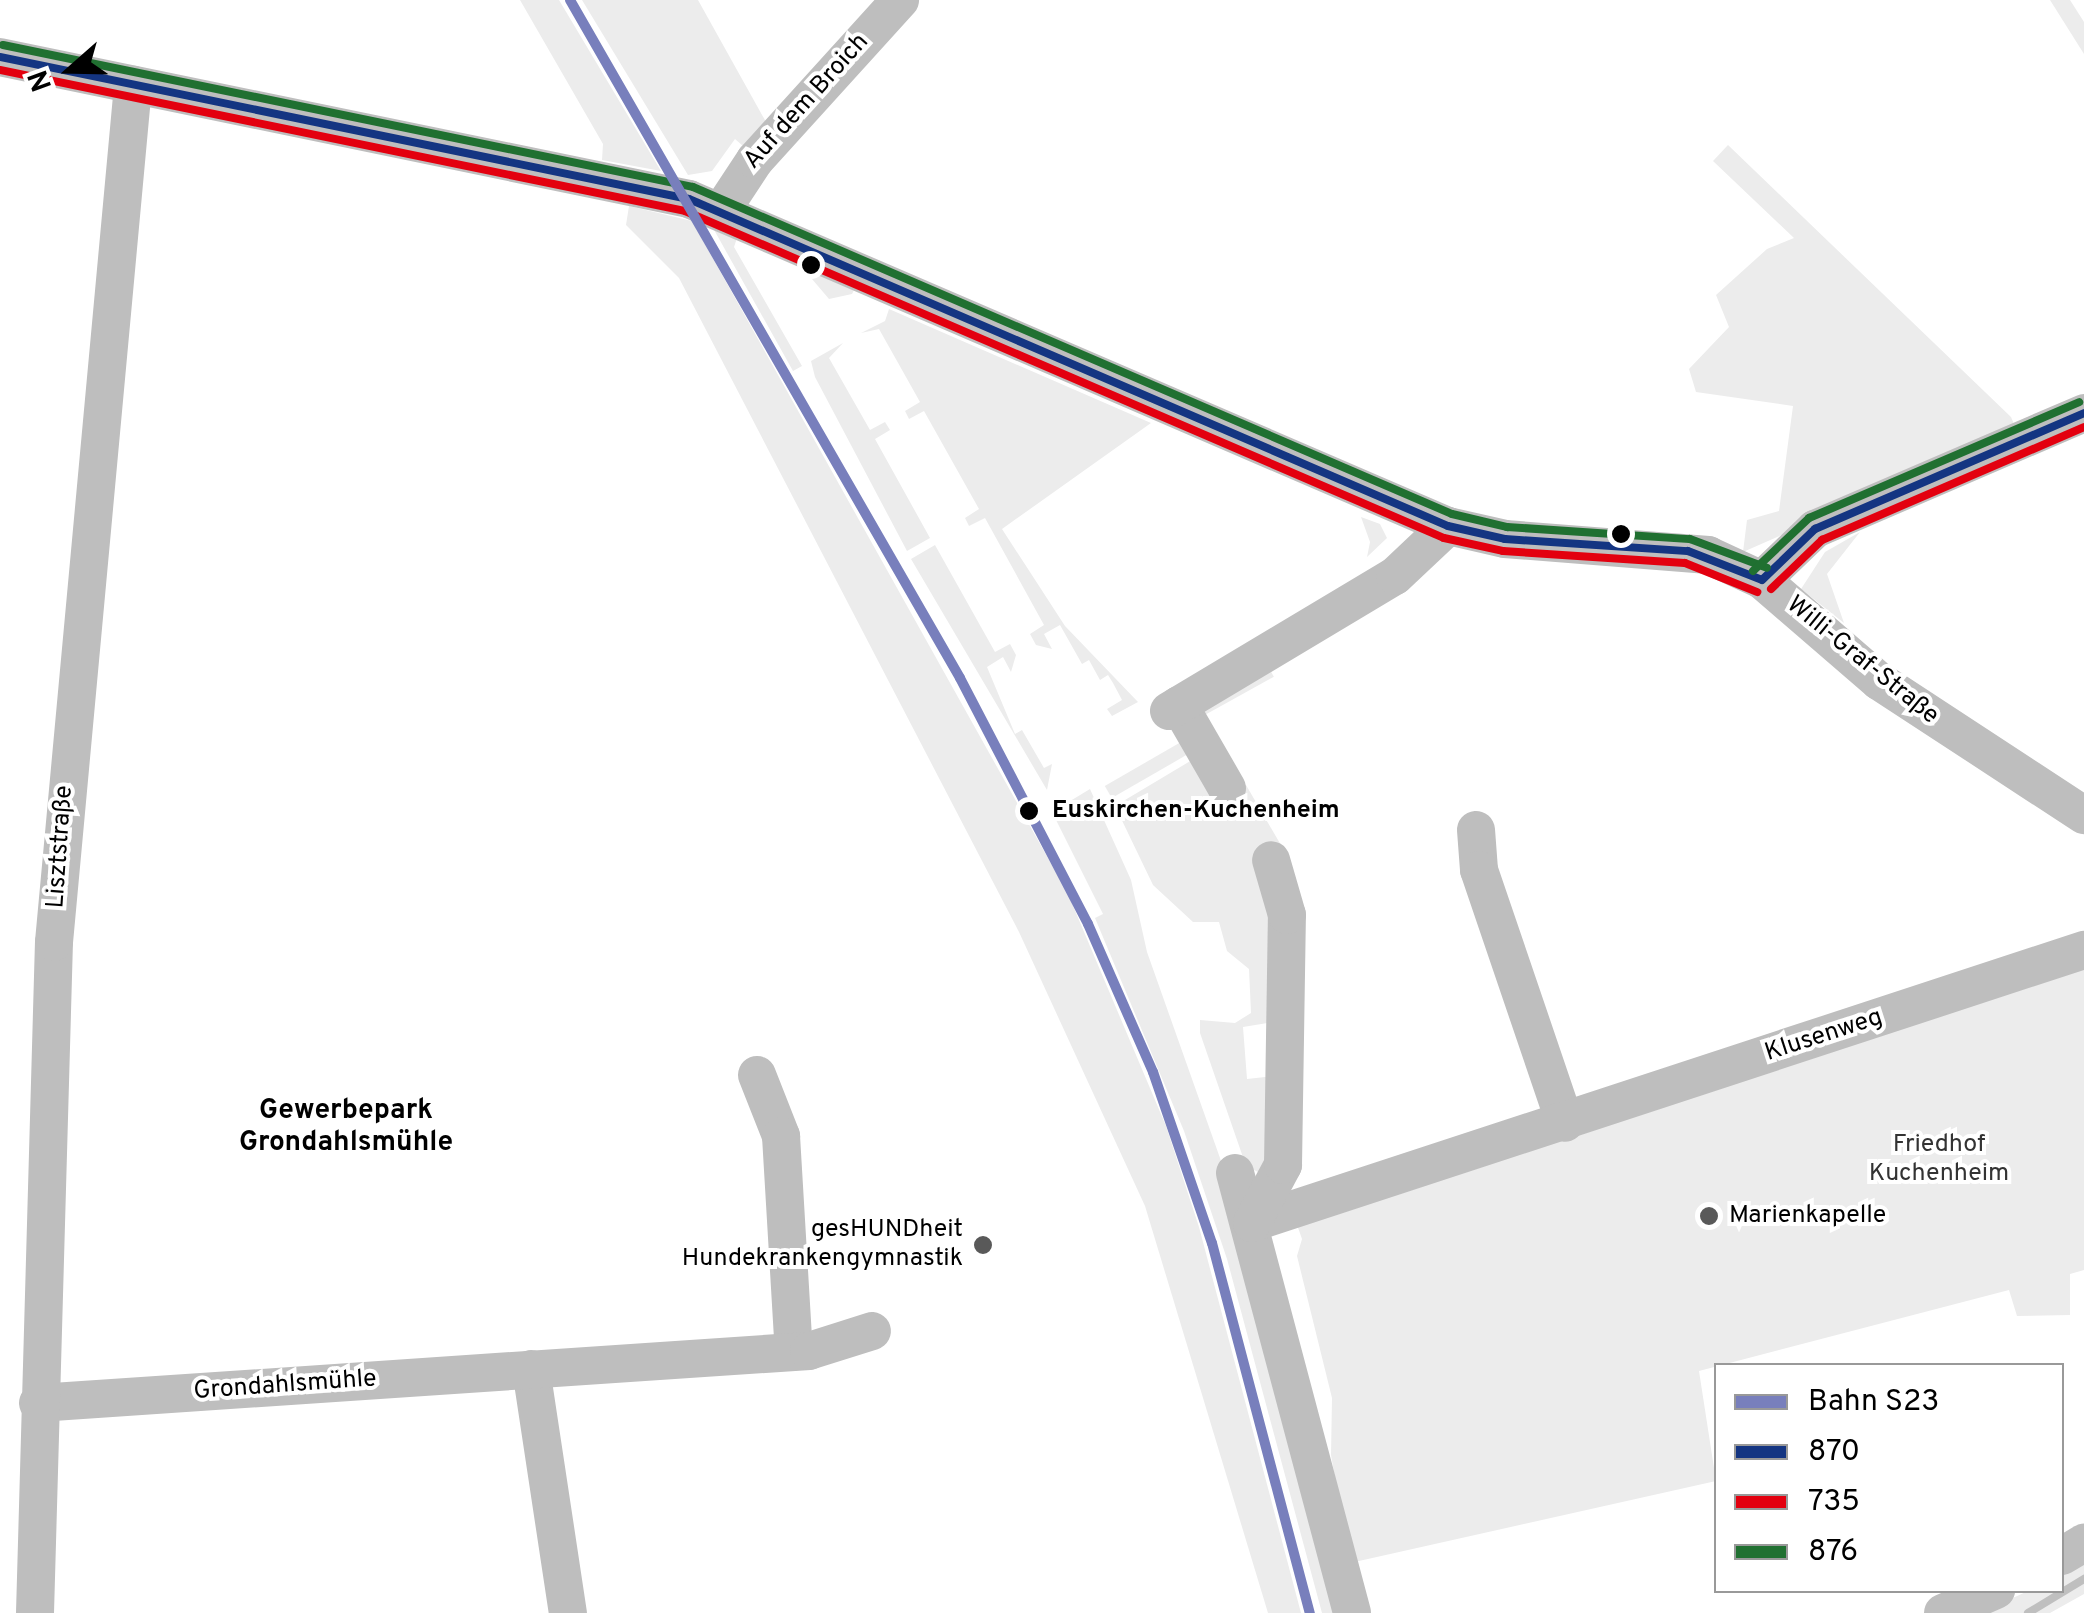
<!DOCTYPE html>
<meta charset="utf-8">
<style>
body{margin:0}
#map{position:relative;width:2084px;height:1613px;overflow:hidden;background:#fff;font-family:Overpass,sans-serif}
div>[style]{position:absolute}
.green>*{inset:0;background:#ececec;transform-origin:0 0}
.stream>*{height:8px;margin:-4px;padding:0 4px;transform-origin:4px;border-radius:4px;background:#bfbfbf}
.minor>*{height:38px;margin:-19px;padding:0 19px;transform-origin:19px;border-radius:19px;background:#bebebe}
.bus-1>*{height:8px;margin:-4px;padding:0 4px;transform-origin:4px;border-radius:4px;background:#143582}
.bus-2>*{height:8px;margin:-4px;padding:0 4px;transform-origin:4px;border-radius:4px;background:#e3000f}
.bus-3>*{height:8px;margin:-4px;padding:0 4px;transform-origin:4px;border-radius:4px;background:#207031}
.rail-1>*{height:10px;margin:-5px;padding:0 5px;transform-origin:5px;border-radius:5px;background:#787fbc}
.dots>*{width:28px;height:28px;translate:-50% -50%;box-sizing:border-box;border:5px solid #fff;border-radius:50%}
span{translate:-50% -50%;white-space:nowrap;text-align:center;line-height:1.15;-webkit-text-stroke:8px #fff;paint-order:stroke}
.street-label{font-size:25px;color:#000}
.stop-label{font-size:25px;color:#000;font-weight:700}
.left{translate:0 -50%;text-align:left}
.park-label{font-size:25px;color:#333}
.poi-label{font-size:25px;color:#000}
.right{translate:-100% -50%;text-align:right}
.neighbourhood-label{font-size:28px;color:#000;font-weight:700}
.legend{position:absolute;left:1714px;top:1363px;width:350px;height:230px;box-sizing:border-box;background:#fff;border:2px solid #999;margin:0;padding:12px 18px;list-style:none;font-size:30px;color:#000}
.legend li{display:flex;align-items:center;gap:20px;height:50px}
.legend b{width:50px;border:2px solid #999}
.north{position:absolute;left:20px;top:20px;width:100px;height:100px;-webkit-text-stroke:8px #fff;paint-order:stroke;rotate:250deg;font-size:28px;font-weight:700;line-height:40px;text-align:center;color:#000}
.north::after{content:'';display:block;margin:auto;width:35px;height:45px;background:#000;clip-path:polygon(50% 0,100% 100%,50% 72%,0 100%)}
</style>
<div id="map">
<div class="green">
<i style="clip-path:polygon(520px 0,559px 0,661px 171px,602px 160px,603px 144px)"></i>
<i style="clip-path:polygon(582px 0,698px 0,766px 122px,743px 146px,735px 139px,712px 171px,688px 175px)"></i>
<i style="clip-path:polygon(2050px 0,2070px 0,2084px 22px,2084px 54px)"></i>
<i style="clip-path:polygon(1728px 145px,2011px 417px,2017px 431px,1743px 552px,1747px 520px,1779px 511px,1793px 406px,1696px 392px,1689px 369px,1729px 327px,1716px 295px,1767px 249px,1794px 238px,1713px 161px)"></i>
<i style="clip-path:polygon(629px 206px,692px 221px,1068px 894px,1166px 1126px,1199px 1227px,1301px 1613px,1268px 1613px,1145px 1206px,1019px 932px,679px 278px,626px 225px)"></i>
<i style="clip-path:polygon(713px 228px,737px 238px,734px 247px,802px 366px,793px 371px)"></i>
<i style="clip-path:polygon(815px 271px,854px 290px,852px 294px,829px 299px,812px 279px)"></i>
<i style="clip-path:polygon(889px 309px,1151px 423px,1002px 529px,1065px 626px,1138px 702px,1112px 716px,1107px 709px,1122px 700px,1113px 683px,1108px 675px,1100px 680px,1089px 660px,1082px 664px,1060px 625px,1044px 634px,1052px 649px,1036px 645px,1030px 634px,1044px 625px,985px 518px,969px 526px,965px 518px,979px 509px,924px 411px,909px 419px,905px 411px,920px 402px,897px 361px,879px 329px,861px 333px,885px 321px)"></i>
<i style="clip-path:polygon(843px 343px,829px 358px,870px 430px,885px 422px,890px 430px,875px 439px,930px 538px,907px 551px,815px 377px,811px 361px)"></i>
<i style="clip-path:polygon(1361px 517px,1380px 524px,1387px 538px,1367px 557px,1370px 542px)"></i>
<i style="clip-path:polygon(1860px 532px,1827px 574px,1844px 623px,1801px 589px,1825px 552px)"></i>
<i style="clip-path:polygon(935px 545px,995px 652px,1010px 644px,1016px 655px,1011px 672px,1003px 657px,987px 667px,1015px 734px,1022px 730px,1044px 768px,1052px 764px,1047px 790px,911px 559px)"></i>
<i style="left:1269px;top:668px;width:10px;height:80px;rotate:61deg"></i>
<i style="left:1181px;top:742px;width:14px;height:88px;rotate:60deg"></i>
<i style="clip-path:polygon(1192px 760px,1217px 803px,1246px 785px,1285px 852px,1271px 880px,1274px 1022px,1243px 1027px,1247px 1079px,1274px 1076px,1272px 1162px,1262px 1174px,1246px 1166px,1200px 1033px,1200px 1020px,1235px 1023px,1251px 1013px,1249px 969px,1227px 951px,1219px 922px,1193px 922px,1153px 885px,1115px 806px)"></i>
<i style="clip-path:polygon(1090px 789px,1131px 880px,1147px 952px,1220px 1158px,1343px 1613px,1322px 1613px,1227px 1259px,1184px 1131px,1095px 918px,1103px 914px,1052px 812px)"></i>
<i style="clip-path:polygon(2084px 960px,2084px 1270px,2070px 1274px,2070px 1315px,2017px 1316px,2009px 1290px,1699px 1371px,1716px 1481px,1350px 1563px,1331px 1455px,1332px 1398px,1297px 1256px,1302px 1239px,1296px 1222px)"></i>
<i style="clip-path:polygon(2084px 1559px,2084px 1594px,2050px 1613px,1980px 1613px,2028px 1591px,2062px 1590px,2062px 1572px)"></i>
</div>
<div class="stream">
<i style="left:2028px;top:1613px;width:66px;rotate:-31.3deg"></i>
</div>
<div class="minor">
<i style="left:0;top:57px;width:703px;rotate:11.65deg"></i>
<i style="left:689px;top:199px;width:826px;rotate:23.31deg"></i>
<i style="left:1448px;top:526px;width:58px;rotate:12.8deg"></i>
<i style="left:1505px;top:539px;width:204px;rotate:4.5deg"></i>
<i style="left:1708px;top:555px;width:60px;rotate:24.8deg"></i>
<i style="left:1762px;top:580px;width:155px;rotate:40.8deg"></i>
<i style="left:1879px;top:681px;width:245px;rotate:33.2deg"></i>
<i style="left:722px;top:210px;width:60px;rotate:-56.6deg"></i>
<i style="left:755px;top:160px;width:216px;rotate:-47.8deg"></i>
<i style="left:1762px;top:580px;width:74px;rotate:-43.9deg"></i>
<i style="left:1815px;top:529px;width:293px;rotate:-23.3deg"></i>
<i style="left:1179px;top:705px;width:96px;rotate:60deg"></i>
<i style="left:1169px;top:711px;width:263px;rotate:-30.9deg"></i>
<i style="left:1395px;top:576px;width:73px;rotate:-43.3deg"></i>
<i style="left:1476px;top:830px;width:40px;rotate:85.7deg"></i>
<i style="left:1479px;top:870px;width:267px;rotate:71.2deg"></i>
<i style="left:757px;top:1075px;width:66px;rotate:68.5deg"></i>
<i style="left:781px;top:1136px;width:216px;rotate:86.6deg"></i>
<i style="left:1235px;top:1173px;width:455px;rotate:75.1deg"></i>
<i style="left:1252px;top:1223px;width:876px;rotate:-18.17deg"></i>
<i style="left:1252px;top:1223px;width:66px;rotate:-61.9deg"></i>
<i style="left:1283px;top:1165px;width:250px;rotate:-89.1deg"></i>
<i style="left:1287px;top:915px;width:57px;rotate:-106.2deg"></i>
<i style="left:531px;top:1369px;width:247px;rotate:81.4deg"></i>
<i style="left:38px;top:1403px;width:773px;rotate:-3.86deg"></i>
<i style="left:809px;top:1351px;width:66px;rotate:-17.6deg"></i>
<i style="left:2062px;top:1556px;width:26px;rotate:-31deg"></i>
<i style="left:35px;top:1613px;width:671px;rotate:-88.38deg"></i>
<i style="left:54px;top:942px;width:861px;rotate:-84.73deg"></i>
<i style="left:1943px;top:1613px;width:58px;rotate:-23.5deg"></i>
</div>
<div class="bus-1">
<i style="left:0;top:57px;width:703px;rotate:11.65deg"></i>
<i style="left:689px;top:199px;width:826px;rotate:23.31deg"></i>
<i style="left:1448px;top:526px;width:58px;rotate:12.8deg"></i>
<i style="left:1505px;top:539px;width:183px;rotate:3.8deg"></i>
<i style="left:1688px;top:551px;width:79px;rotate:21.4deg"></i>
<i style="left:1762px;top:580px;width:74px;rotate:-43.9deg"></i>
<i style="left:1815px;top:529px;width:293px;rotate:-23.3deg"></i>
</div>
<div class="bus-2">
<i style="left:0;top:70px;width:699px;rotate:11.63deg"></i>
<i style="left:685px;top:211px;width:826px;rotate:23.31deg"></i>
<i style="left:1444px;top:538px;width:60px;rotate:12.4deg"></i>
<i style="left:1503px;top:551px;width:182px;rotate:3.8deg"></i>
<i style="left:1685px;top:563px;width:78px;rotate:21.9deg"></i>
<i style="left:1771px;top:589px;width:71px;rotate:-43.9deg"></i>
<i style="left:1822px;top:540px;width:285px;rotate:-23.3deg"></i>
</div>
<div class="bus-3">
<i style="left:3px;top:45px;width:704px;rotate:11.63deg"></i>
<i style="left:693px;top:187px;width:826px;rotate:23.31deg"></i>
<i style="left:1452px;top:514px;width:57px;rotate:13.3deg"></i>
<i style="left:1507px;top:527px;width:183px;rotate:3.8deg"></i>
<i style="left:1690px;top:539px;width:82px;rotate:20.6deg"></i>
<i style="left:1753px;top:571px;width:77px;rotate:-43.4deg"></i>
<i style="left:1809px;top:518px;width:294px;rotate:-23.2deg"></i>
</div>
<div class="rail-1">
<i style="left:570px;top:0;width:782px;rotate:60.09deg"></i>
<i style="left:960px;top:678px;width:277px;rotate:62.5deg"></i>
<i style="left:1088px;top:924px;width:162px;rotate:66.3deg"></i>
<i style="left:1153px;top:1072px;width:181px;rotate:71deg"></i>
<i style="left:1212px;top:1243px;width:383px;rotate:75.2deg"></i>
</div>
<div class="dots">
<i style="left:811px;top:265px;background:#000"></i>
<i style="left:1621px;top:534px;background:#000"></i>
<i style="left:1029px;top:811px;background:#000"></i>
<i style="left:1709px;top:1216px;background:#595959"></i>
<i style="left:983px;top:1245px;background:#595959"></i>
</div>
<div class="street-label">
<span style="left:807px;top:102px;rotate:-48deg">Auf dem Broich</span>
<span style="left:1862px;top:661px;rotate:39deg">Willi-Graf-Straße</span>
<span style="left:61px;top:847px;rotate:-86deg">Lisztstraße</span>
<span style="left:1824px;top:1036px;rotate:-18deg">Klusenweg</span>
<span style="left:285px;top:1386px;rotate:-4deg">Grondahlsmühle</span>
</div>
<div class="stop-label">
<span class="left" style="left:1052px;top:811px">Euskirchen-Kuchenheim</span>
</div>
<div class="park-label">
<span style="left:1939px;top:1160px">Friedhof<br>Kuchenheim</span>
</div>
<div class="poi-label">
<span class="left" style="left:1729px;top:1216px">Marienkapelle</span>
<span class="right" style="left:963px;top:1245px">gesHUNDheit<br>Hundekrankengymnastik</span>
</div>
<div class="neighbourhood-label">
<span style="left:346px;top:1127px">Gewerbepark<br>Grondahlsmühle</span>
</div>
<ul class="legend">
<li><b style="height:12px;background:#787fbc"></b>Bahn S23</li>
<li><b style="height:12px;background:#143582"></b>870</li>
<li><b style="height:12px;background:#e3000f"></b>735</li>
<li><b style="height:12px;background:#207031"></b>876</li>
</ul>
<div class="north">N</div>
</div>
